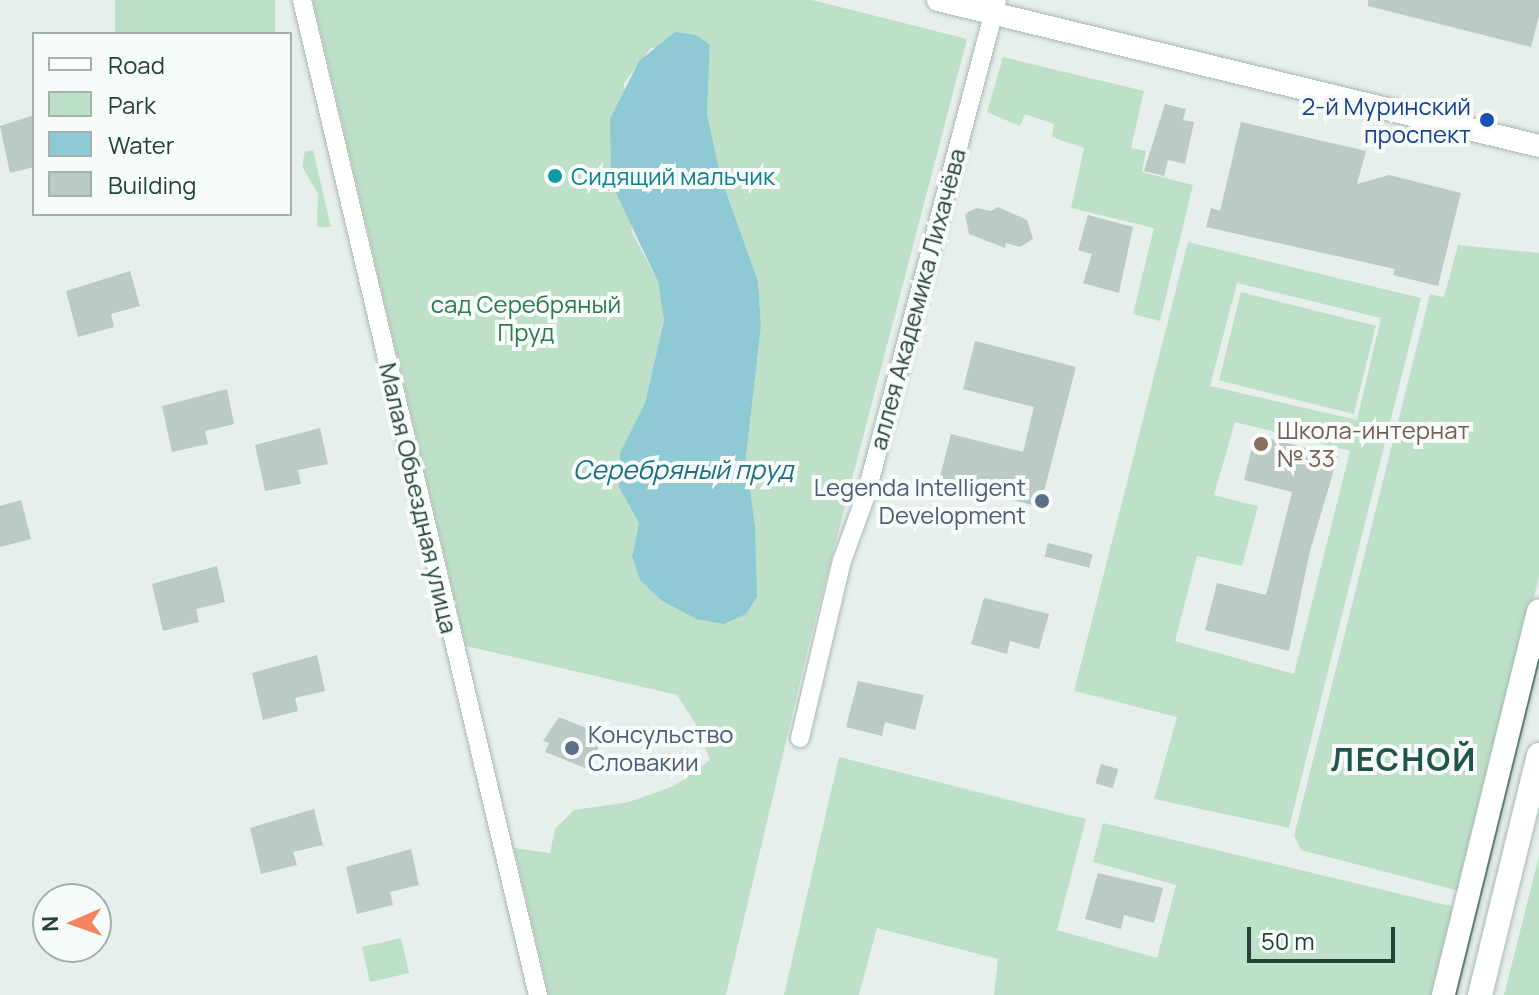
<!DOCTYPE html>
<meta charset="utf-8">
<style>
body{margin:0}
#map{position:relative;width:1539px;height:995px;overflow:hidden;background:#e6efeb;font-family:Manrope,sans-serif}
div>[style]{position:absolute}
.green>*{inset:0;background:#bfe0c8;transform-origin:0 0}
.water>*{inset:0;background:#8ec9d4}
.building>*{inset:0;background:#bbcac4;transform-origin:0 0}
.roads{filter:drop-shadow(0 0 2px #a8b8b2) drop-shadow(0 0 2px #a8b8b2)}
.minor>*{height:18px;margin:-9px;padding:0 9px;transform-origin:9px;border-radius:9px;background:#fff}
.tertiary>*{height:22px;margin:-11px;padding:0 11px;transform-origin:11px;border-radius:11px;background:#fff}
.secondary>*{height:24px;margin:-12px;padding:0 12px;transform-origin:12px;border-radius:12px;background:#fff}
.tram>*{height:2px;margin:-1px;padding:0 1px;transform-origin:1px;border-radius:1px;background:#5f7d75}
.dots>*{width:22px;height:22px;translate:-50% -50%;box-sizing:border-box;border:4px solid #f7fbf9;border-radius:50%}
span{translate:-50% -50%;white-space:nowrap;text-align:center;line-height:1.15;-webkit-text-stroke:8px #f7fbf9;paint-order:stroke}
.transit-label{font-size:24px;color:#164399}
.right{translate:-100% -50%;text-align:right}
.culture-label{font-size:24px;color:#0d838f}
.left{translate:0 -50%;text-align:left}
.street-label{font-size:24px;color:#24423a}
.park-label{font-size:24px;color:#2d7a4b}
.education-label{font-size:24px;color:#785e54}
.service-label{font-size:24px;color:#4e5e75}
.water-label{font-size:26px;color:#1c6f80;font-style:italic}
.district-label{font-size:32px;color:#1f5548;font-weight:700;letter-spacing:2px}
.legend{position:absolute;left:32px;top:32px;width:260px;height:184px;box-sizing:border-box;background:#f7fbf9;border:2px solid #a3b1ad;margin:0;padding:10px 14px;list-style:none;font-size:24px;color:#24423a}
.legend li{display:flex;align-items:center;gap:16px;height:40px}
.legend b{width:40px;border:2px solid #a3b1ad}
.north{position:absolute;left:32px;top:883px;width:80px;height:80px;box-sizing:border-box;background:#f7fbf9;border:2px solid #a3b1ad;border-radius:50%;rotate:268deg;font-size:22px;font-weight:700;line-height:32px;text-align:center;color:#24423a}
.north::after{content:'';display:block;margin:auto;width:28px;height:36px;background:#f4845f;clip-path:polygon(50% 0,100% 100%,50% 72%,0 100%)}
.scale{position:absolute;left:1247px;top:927px;width:148px;height:36px;box-sizing:border-box;border:4px solid #24423a;border-top:0;padding-left:10px;font-size:24px;line-height:28px;white-space:nowrap;color:#24423a;-webkit-text-stroke:6px #f7fbf9;paint-order:stroke}
</style>
<div id="map">
<div class="green">
<i style="left:115px;top:0;width:160px;height:36px"></i>
<i style="clip-path:polygon(evenodd,313px 0,812px 0,967px 39px,809px 644px,726px 995px,549px 995px,514px 848px,550px 853px,555px 829px,574px 810px,629px 802px,674px 786px,710px 760px,697px 726px,677px 695px,466px 646px,313px 0,710px 45px,707px 114px,721px 178px,758px 281px,761px 326px,746px 457px,748px 487px,696px 619px,661px 599px,640px 580px,632px 558px,639px 523px,620px 453px,645px 403px,664px 320px,658px 282px,632px 232px,624px 83px,651px 48px,710px 45px)"></i>
<i style="clip-path:polygon(1003px 57px,1144px 91px,1131px 148px,1146px 151px,1142px 172px,1193px 185px,1160px 321px,1133px 314px,1154px 228px,1071px 208px,1084px 148px,1052px 137px,1054px 124px,1025px 114px,1020px 126px,987px 112px)"></i>
<i style="clip-path:polygon(313px 150px,331px 227px,317px 227px,318px 194px,302px 166px,305px 151px)"></i>
<i style="clip-path:polygon(evenodd,1188px 242px,1421px 298px,1289px 828px,1154px 799px,1177px 717px,1074px 691px,1188px 242px,1237px 283px,1381px 318px,1357px 420px,1210px 386px,1237px 283px,1188px 242px,1235px 422px,1350px 451px,1294px 674px,1175px 641px,1197px 556px,1242px 566px,1258px 506px,1214px 495px,1235px 422px)"></i>
<i style="clip-path:polygon(1458px 245px,1539px 253px,1539px 576px,1463px 892px,1301px 850px,1294px 836px,1430px 294px,1444px 297px)"></i>
<i style="left:1241px;top:292px;width:139px;height:91px;rotate:14deg"></i>
<i style="clip-path:polygon(839px 757px,1086px 819px,1057px 930px,1157px 958px,1176px 885px,1093px 862px,1103px 823px,1459px 908px,1437px 995px,994px 995px,998px 959px,877px 928px,859px 995px,784px 995px)"></i>
<i style="clip-path:polygon(1539px 856px,1539px 995px,1504px 995px)"></i>
<i style="left:401px;top:938px;width:36px;height:40px;rotate:77deg"></i>
</div>
<div class="water">
<i style="clip-path:polygon(675px 32px,696px 35px,710px 45px,707px 114px,721px 178px,758px 281px,761px 326px,746px 457px,755px 528px,757px 597px,746px 614px,724px 624px,696px 619px,661px 600px,640px 580px,632px 557px,639px 523px,619px 487px,620px 453px,645px 403px,664px 320px,658px 282px,611px 182px,610px 119px,639px 61px)"></i>
</div>
<div class="building">
<i style="clip-path:polygon(1368px 0,1539px 0,1539px 16px,1531px 47px,1368px 6px)"></i>
<i style="clip-path:polygon(1165px 104px,1186px 109px,1183px 120px,1194px 122px,1185px 164px,1168px 160px,1164px 176px,1144px 171px)"></i>
<i style="clip-path:polygon(34px 115px,34px 167px,10px 173px,0 126px)"></i>
<i style="clip-path:polygon(1241px 122px,1366px 151px,1357px 184px,1389px 175px,1461px 193px,1438px 286px,1393px 275px,1395px 269px,1206px 227px,1211px 208px,1220px 211px)"></i>
<i style="clip-path:polygon(998px 207px,1027px 220px,1033px 239px,1020px 247px,1006px 243px,1005px 248px,969px 234px,965px 214px,976px 208px,991px 211px)"></i>
<i style="clip-path:polygon(1088px 215px,1133px 227px,1119px 293px,1083px 283px,1092px 254px,1078px 250px)"></i>
<i style="clip-path:polygon(130px 271px,140px 306px,111px 314px,114px 327px,78px 337px,66px 291px)"></i>
<i style="clip-path:polygon(975px 341px,1076px 367px,1040px 507px,939px 481px,951px 434px,1023px 452px,1034px 407px,963px 389px)"></i>
<i style="clip-path:polygon(227px 389px,234px 424px,205px 431px,208px 444px,172px 452px,162px 406px)"></i>
<i style="clip-path:polygon(320px 428px,328px 464px,298px 470px,301px 484px,265px 491px,255px 445px)"></i>
<i style="clip-path:polygon(1255px 435px,1338px 456px,1310px 551px,1289px 651px,1205px 630px,1217px 583px,1266px 595px,1292px 492px,1244px 480px)"></i>
<i style="clip-path:polygon(21px 500px,31px 539px,0 547px,0 506px)"></i>
<i style="left:1048px;top:543px;width:46px;height:14px;rotate:14deg"></i>
<i style="clip-path:polygon(217px 566px,225px 602px,196px 609px,199px 622px,163px 631px,152px 584px)"></i>
<i style="clip-path:polygon(984px 598px,1049px 614px,1039px 649px,1010px 641px,1007px 654px,971px 644px)"></i>
<i style="clip-path:polygon(317px 655px,325px 691px,295px 698px,298px 711px,263px 720px,252px 673px)"></i>
<i style="clip-path:polygon(858px 681px,924px 695px,915px 730px,885px 722px,882px 736px,846px 727px)"></i>
<i style="clip-path:polygon(559px 717px,603px 735px,590px 770px,545px 752px,549px 743px,543px 741px)"></i>
<i style="left:1101px;top:764px;width:18px;height:20px;rotate:16deg"></i>
<i style="clip-path:polygon(314px 809px,323px 845px,293px 852px,297px 865px,261px 874px,250px 828px)"></i>
<i style="clip-path:polygon(411px 849px,419px 885px,390px 892px,393px 905px,357px 914px,346px 867px)"></i>
<i style="clip-path:polygon(1098px 873px,1163px 888px,1154px 923px,1124px 915px,1121px 929px,1085px 919px)"></i>
</div>
<div class="roads">
<div class="minor">
<i style="left:302px;top:0;width:1023px;rotate:76.66deg"></i>
<i style="left:800px;top:738px;width:182px;rotate:-76.7deg"></i>
<i style="left:842px;top:561px;width:70px;rotate:-70deg"></i>
<i style="left:866px;top:495px;width:512px;rotate:-75.18deg"></i>
</div>
<div class="tertiary">
<i style="left:938px;top:0;width:618px;rotate:13.65deg"></i>
</div>
<div class="secondary">
<i style="left:1444px;top:995px;width:395px;rotate:-76.1deg"></i>
<i style="left:1480px;top:995px;width:247px;rotate:-76.2deg"></i>
</div>
</div>
<div class="tram">
<i style="left:1456px;top:995px;width:346px;rotate:-76.1deg"></i>
</div>
<div class="dots">
<i style="left:1487px;top:120px;background:#1a4fb4"></i>
<i style="left:555px;top:176px;background:#0f9aa8"></i>
<i style="left:1261px;top:444px;background:#8d6e63"></i>
<i style="left:1042px;top:501px;background:#5c6f8a"></i>
<i style="left:572px;top:748px;background:#5c6f8a"></i>
</div>
<div class="transit-label">
<span class="right" style="left:1471px;top:120px">2-й Муринский<br>проспект</span>
</div>
<div class="culture-label">
<span class="left" style="left:571px;top:176px">Сидящий мальчик</span>
</div>
<div class="street-label">
<span style="left:917px;top:299px;rotate:-75deg">аллея Академика Лихачёва</span>
<span style="left:419px;top:498px;rotate:77deg">Малая Объездная улица</span>
</div>
<div class="park-label">
<span style="left:526px;top:318px">сад Серебряный<br>Пруд</span>
</div>
<div class="education-label">
<span class="left" style="left:1277px;top:444px">Школа-интернат<br>№ 33</span>
</div>
<div class="service-label">
<span class="right" style="left:1026px;top:501px">Legenda Intelligent<br>Development</span>
<span class="left" style="left:588px;top:748px">Консульство<br>Словакии</span>
</div>
<div class="water-label">
<span style="left:683px;top:470px">Серебряный пруд</span>
</div>
<div class="district-label">
<span style="left:1404px;top:759px">ЛЕСНОЙ</span>
</div>
<ul class="legend">
<li><b style="height:10px;background:#fff"></b>Road</li>
<li><b style="height:22px;background:#bfe0c8"></b>Park</li>
<li><b style="height:22px;background:#8ec9d4"></b>Water</li>
<li><b style="height:22px;background:#bbcac4"></b>Building</li>
</ul>
<div class="north">N</div>
<div class="scale">50 m</div>
</div>
